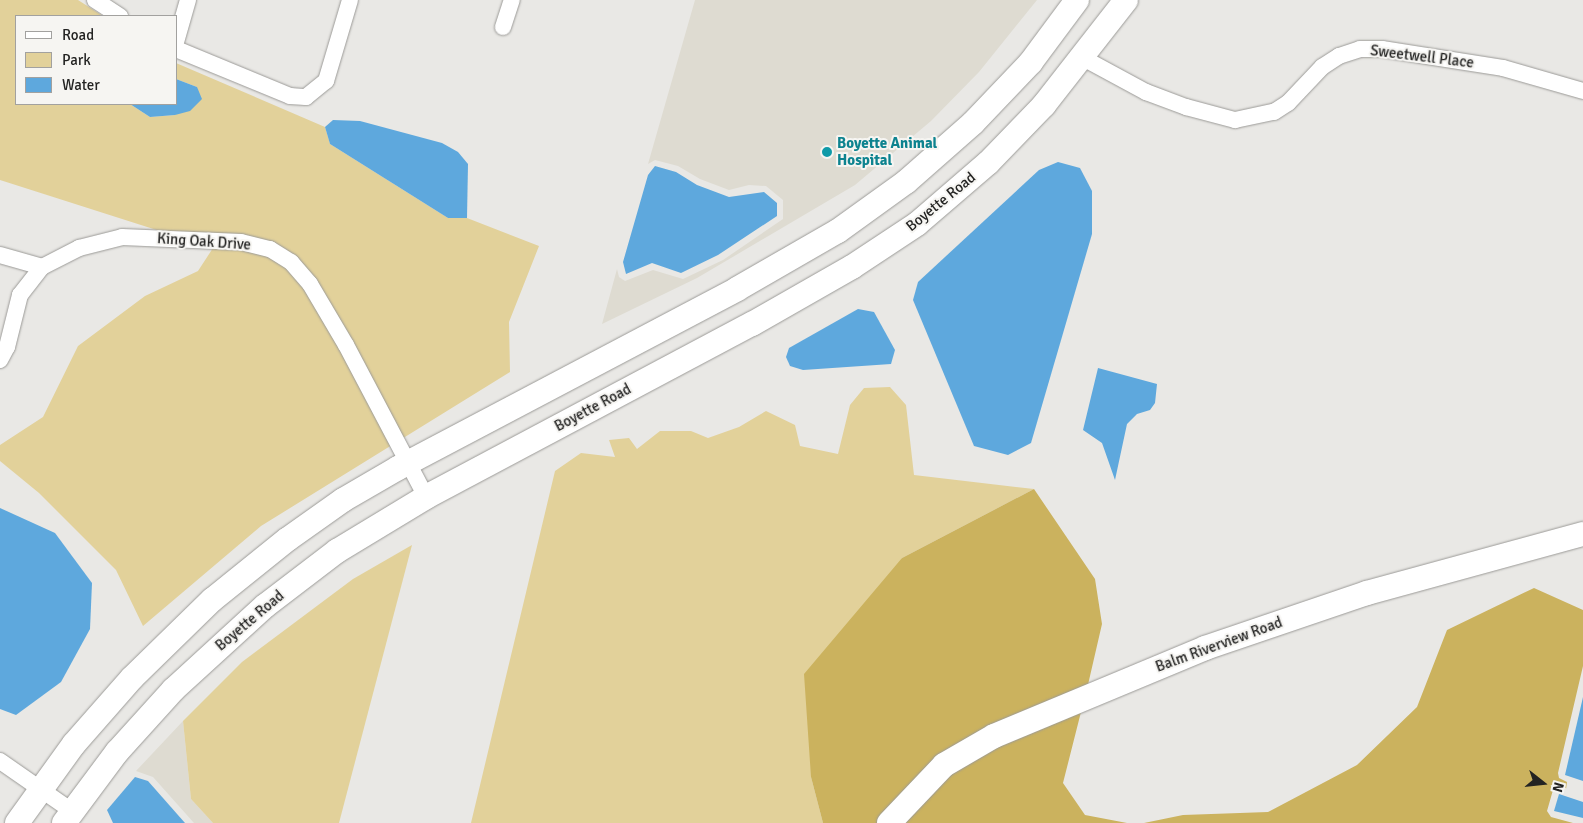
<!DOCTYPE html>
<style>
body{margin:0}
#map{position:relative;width:1583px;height:823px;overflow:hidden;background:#e9e8e5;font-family:Signika,sans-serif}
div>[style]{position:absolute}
.built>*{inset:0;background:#dedbd1}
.green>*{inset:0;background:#e2d19a}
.forest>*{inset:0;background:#cbb25e}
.water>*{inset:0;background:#5ea8dd}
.roads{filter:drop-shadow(0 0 1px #9b9a97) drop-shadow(0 0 1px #9b9a97)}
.street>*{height:16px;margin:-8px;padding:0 8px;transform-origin:8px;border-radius:8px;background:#fff}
.secondary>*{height:24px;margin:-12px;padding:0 12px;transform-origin:12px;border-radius:12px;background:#fff}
.dots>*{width:14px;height:14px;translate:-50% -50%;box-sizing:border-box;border:2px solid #f6f5f2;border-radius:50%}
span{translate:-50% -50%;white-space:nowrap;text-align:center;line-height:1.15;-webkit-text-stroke:4px #f6f5f2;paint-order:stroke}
.street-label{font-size:15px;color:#232322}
.culture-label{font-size:15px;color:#0d838f;font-weight:700}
.left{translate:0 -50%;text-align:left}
.legend{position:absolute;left:15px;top:15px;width:162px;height:90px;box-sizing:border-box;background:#f6f5f2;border:1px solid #a2a19f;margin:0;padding:6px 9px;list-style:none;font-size:15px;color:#232322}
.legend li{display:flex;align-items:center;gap:10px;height:25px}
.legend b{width:25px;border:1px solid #a2a19f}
.north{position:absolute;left:1518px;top:758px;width:50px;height:50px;-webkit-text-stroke:4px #f6f5f2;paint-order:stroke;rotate:106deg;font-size:14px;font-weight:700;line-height:20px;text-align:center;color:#232322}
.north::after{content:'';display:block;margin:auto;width:18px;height:22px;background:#232322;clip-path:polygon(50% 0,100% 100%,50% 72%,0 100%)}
</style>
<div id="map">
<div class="built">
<i style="clip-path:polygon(695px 0,1037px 0,979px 72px,931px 121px,855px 185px,697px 278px,602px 324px,617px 269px,619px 277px,625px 281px,653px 270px,683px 279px,723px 260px,783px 219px,783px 200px,766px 186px,749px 185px,729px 190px,700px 179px,678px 166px,655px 160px,648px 164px)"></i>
<i style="clip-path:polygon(183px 721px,191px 799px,213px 823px,194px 823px,153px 777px,136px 771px)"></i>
</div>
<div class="green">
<i style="clip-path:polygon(0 0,78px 0,103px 16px,16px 16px,16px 104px,130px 104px,150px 117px,175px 115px,197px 87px,176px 79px,176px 63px,325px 127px,330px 144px,448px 218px,467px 218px,539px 246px,509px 322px,510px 372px,261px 526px,143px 626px,116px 570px,39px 493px,0 461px,0 445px,43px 417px,78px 346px,145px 296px,198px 271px,213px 248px,0 180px)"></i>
<i style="clip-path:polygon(890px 387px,906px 405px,914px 475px,1034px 489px,902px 558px,811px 777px,823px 823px,471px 823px,555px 471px,581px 453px,615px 457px,609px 440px,629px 438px,637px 449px,660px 431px,691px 431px,708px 438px,739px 427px,766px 411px,795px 425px,800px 446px,838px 454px,850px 405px,864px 388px)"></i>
<i style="clip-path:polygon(412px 545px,339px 823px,213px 823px,191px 799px,183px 721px,242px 662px,353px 579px)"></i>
</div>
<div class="forest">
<i style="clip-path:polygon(1034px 489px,1095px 579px,1102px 624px,1087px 689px,990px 729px,879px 823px,823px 823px,811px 777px,804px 674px,902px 558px)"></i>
<i style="clip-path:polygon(1534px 588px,1583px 610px,1583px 666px,1558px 773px,1559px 778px,1567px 782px,1566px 789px,1553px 790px,1547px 811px,1551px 817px,1573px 823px,1144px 823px,1183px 815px,1268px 812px,1357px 765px,1417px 707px,1447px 630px)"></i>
<i style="clip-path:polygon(1082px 708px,1063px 783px,1085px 815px,1127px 823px,899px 823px,950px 772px,999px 742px)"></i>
</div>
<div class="water">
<i style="clip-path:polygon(176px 79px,197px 87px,202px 99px,190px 111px,175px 115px,150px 117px,130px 104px,176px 104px)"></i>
<i style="clip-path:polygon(333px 120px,360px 121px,442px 143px,458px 152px,468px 164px,467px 218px,448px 218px,330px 144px,325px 127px)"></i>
<i style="clip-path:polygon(1058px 162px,1080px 168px,1092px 191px,1092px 234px,1031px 443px,1008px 455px,974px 446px,913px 300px,918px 282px,1039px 170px)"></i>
<i style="clip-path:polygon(655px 166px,676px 172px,697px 185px,729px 197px,764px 192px,777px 203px,777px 216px,718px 255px,681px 273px,652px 263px,626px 274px,623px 262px,648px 175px)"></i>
<i style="clip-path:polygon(858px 309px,874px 312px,895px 350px,891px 364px,803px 370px,790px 366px,786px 357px,789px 348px)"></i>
<i style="clip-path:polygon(1098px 368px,1157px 384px,1155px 403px,1150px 410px,1137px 414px,1127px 424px,1115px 480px,1102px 443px,1083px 430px)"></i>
<i style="clip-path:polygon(0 508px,55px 533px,92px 583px,90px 629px,61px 682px,16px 715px,0 709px)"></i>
<i style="clip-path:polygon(1583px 697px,1583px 781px,1565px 775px)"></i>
<i style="clip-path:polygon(135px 777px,148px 781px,185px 823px,113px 823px,107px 810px)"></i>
<i style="clip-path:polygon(1559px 794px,1583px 802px,1583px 818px,1554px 811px)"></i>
</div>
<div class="roads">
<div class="street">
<i style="left:95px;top:0;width:30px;rotate:33deg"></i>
<i style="left:503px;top:27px;width:28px;rotate:-72deg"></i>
<i style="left:176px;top:42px;width:44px;rotate:-74.1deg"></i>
<i style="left:176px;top:49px;width:123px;rotate:22.4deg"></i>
<i style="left:290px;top:96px;width:16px;rotate:4deg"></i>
<i style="left:306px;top:97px;width:26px;rotate:-39deg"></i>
<i style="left:326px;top:81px;width:84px;rotate:-73.5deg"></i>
<i style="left:1083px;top:58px;width:72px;rotate:28.4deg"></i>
<i style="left:1146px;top:92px;width:43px;rotate:20.6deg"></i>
<i style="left:1186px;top:107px;width:51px;rotate:14.9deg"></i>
<i style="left:1235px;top:120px;width:40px;rotate:-12deg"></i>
<i style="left:1274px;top:112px;width:17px;rotate:-33deg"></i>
<i style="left:1288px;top:103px;width:50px;rotate:-46.6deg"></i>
<i style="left:1322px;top:67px;width:20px;rotate:-33deg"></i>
<i style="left:1339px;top:56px;width:22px;rotate:-18deg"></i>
<i style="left:1360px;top:49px;width:22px"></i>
<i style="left:1382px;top:49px;width:122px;rotate:8.9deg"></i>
<i style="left:1503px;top:68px;width:83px;rotate:16deg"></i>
<i style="left:0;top:255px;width:44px;rotate:15.9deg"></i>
<i style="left:0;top:360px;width:15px;rotate:-62deg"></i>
<i style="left:7px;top:347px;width:54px;rotate:-76deg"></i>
<i style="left:20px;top:295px;width:36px;rotate:-52deg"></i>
<i style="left:42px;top:267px;width:42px;rotate:-27.2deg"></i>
<i style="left:79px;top:248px;width:44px;rotate:-14.3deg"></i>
<i style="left:122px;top:237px;width:119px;rotate:2.4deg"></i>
<i style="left:241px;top:242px;width:30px;rotate:14deg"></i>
<i style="left:270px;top:249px;width:25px;rotate:32deg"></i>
<i style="left:291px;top:262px;width:29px;rotate:49deg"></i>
<i style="left:310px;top:284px;width:71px;rotate:59.5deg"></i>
<i style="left:346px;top:345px;width:172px;rotate:62.2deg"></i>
<i style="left:0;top:761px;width:88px;rotate:34.8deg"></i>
</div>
<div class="secondary">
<i style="left:17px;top:823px;width:97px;rotate:-54.2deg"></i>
<i style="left:74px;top:744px;width:88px;rotate:-48.7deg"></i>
<i style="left:132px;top:678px;width:112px;rotate:-44.3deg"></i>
<i style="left:212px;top:600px;width:97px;rotate:-38.8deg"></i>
<i style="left:288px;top:539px;width:67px;rotate:-35.3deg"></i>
<i style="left:343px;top:500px;width:64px;rotate:-30.2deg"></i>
<i style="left:398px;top:468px;width:383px;rotate:-27.8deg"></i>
<i style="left:737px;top:289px;width:116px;rotate:-29.9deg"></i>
<i style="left:838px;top:231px;width:84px;rotate:-35.8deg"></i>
<i style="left:906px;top:182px;width:89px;rotate:-41.4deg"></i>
<i style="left:973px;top:123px;width:84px;rotate:-46.4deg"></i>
<i style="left:1031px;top:62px;width:77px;rotate:-53.4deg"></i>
<i style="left:64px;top:823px;width:89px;rotate:-53.3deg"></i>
<i style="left:117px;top:752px;width:84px;rotate:-47.9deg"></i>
<i style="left:173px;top:690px;width:125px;rotate:-42.4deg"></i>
<i style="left:265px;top:606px;width:91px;rotate:-37.4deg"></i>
<i style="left:337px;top:551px;width:104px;rotate:-31.2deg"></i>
<i style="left:426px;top:497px;width:369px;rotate:-28deg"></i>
<i style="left:752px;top:324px;width:115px;rotate:-29.7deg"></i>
<i style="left:852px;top:267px;width:78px;rotate:-33.5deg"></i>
<i style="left:917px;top:224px;width:94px;rotate:-40.7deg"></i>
<i style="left:988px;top:163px;width:81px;rotate:-46deg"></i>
<i style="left:1044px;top:105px;width:133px;rotate:-52deg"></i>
<i style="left:889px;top:823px;width:80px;rotate:-46.5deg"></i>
<i style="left:944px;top:765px;width:58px;rotate:-30.1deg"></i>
<i style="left:994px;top:736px;width:229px;rotate:-22.6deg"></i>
<i style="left:1205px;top:648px;width:171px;rotate:-18.8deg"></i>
<i style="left:1367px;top:593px;width:224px;rotate:-15.3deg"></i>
</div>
</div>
<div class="dots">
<i style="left:827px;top:152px;background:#0f9aa8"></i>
</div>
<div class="street-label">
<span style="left:1422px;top:57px;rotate:7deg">Sweetwell Place</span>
<span style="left:941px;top:202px;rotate:-39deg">Boyette Road</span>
<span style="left:204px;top:242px;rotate:4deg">King Oak Drive</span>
<span style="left:593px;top:408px;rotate:-28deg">Boyette Road</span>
<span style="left:250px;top:621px;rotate:-40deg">Boyette Road</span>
<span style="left:1219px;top:645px;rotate:-20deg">Balm Riverview Road</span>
</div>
<div class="culture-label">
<span class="left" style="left:837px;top:152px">Boyette Animal<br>Hospital</span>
</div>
<ul class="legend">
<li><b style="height:6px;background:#fff"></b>Road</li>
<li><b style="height:14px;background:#e2d19a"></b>Park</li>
<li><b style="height:14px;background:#5ea8dd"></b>Water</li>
</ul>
<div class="north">N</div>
</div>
